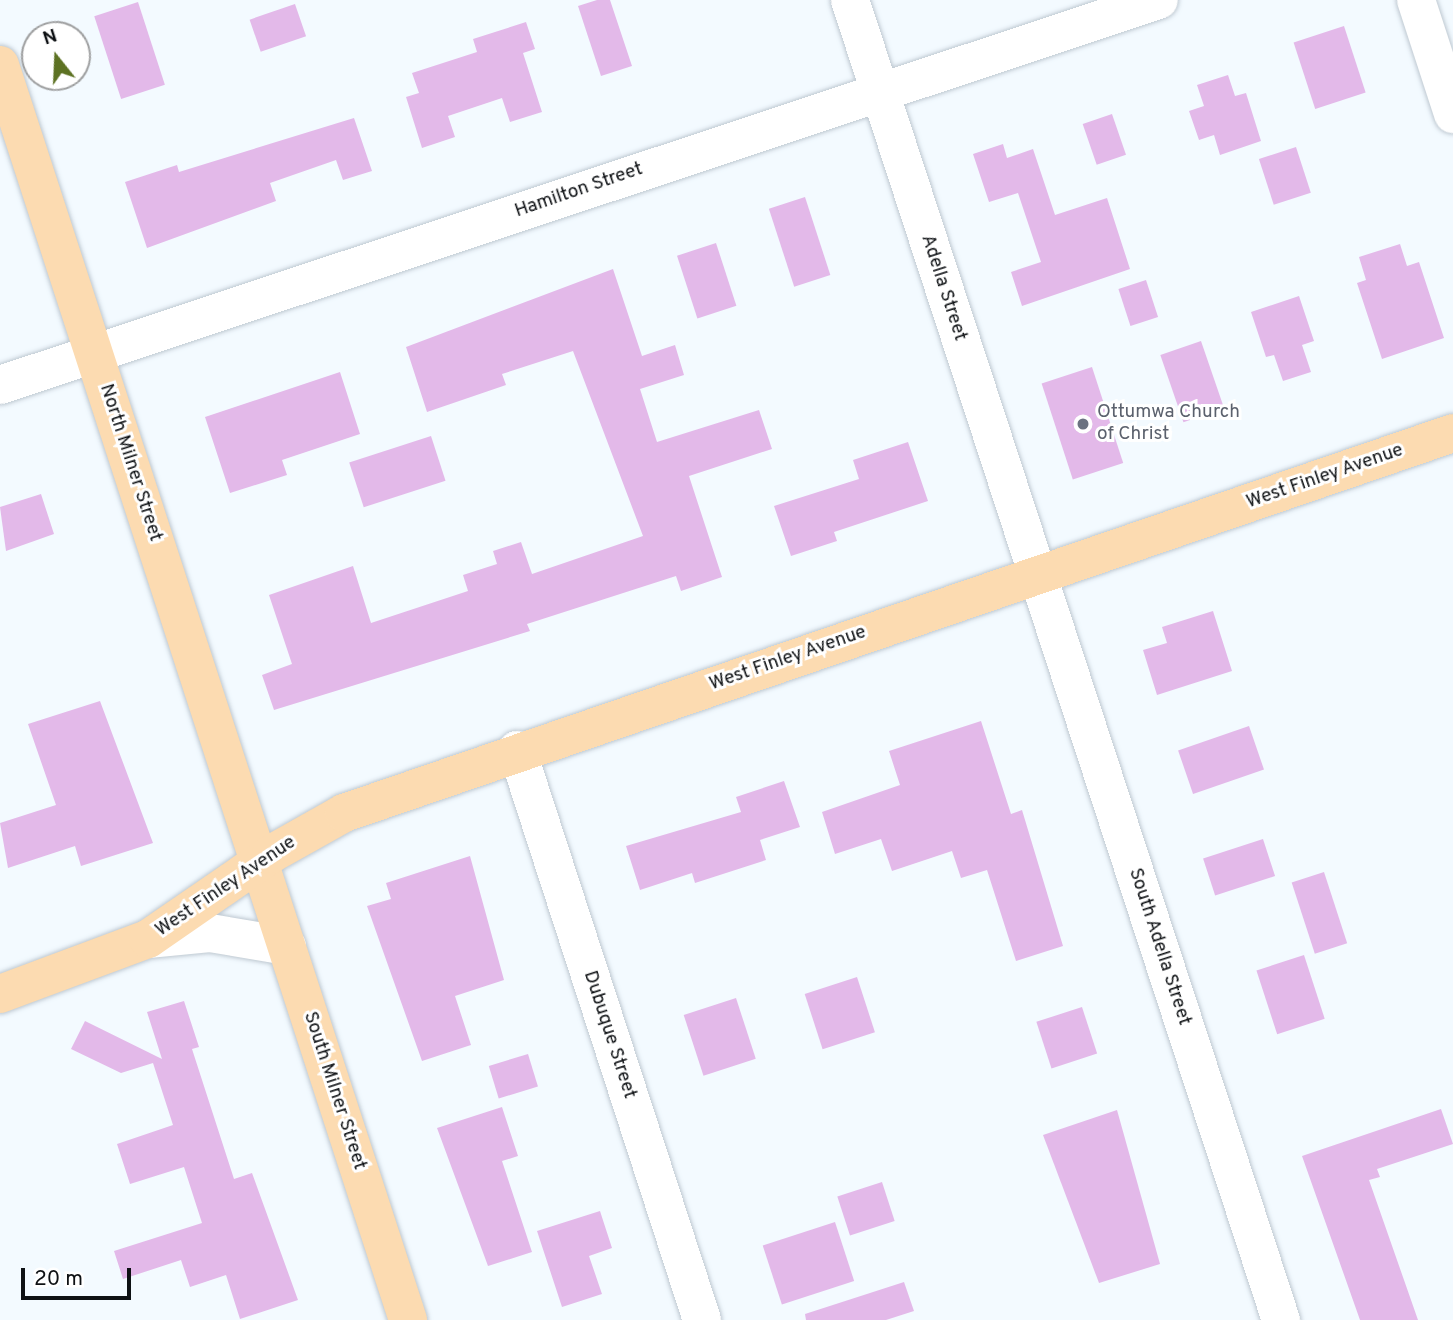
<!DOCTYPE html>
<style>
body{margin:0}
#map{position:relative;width:1453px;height:1320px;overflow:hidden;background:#f3faff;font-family:Overpass,sans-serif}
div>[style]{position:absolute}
.building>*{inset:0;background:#e3b9e9;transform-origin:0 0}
.roads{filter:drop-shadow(0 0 2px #bfc9d2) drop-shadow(0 0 2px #bfc9d2)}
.minor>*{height:38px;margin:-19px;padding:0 19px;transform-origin:19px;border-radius:19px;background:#fff}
.major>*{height:38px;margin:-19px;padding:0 19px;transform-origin:19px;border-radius:19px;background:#fcdbb1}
.dots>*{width:19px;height:19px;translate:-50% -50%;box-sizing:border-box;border:4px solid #fff;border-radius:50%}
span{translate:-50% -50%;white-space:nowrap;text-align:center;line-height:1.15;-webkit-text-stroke:6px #fff;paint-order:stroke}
.street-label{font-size:19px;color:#0e1114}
.worship-label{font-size:19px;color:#5b616d}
.left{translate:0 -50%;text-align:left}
.north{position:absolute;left:21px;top:21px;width:70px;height:70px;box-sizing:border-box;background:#fff;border:2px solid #9fa0a1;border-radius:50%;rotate:342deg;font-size:19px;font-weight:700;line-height:28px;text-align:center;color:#0e1114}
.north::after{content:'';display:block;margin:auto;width:24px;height:32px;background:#5d7223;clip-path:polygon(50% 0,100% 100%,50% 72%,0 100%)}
.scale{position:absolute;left:21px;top:1268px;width:110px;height:32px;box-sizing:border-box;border:4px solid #0e1114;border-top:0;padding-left:9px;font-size:21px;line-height:24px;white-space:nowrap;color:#0e1114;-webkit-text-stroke:5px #fff;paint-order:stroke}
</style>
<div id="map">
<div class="building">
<i style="clip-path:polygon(597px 0,610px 0,632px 66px,601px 76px,578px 6px)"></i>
<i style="left:138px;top:2px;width:87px;height:46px;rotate:72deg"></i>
<i style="left:295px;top:4px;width:34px;height:48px;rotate:71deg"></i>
<i style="clip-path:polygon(526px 22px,535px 49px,523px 53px,542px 112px,510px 122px,502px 98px,448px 116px,455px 137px,422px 148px,406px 97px,419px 93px,412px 73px,477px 52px,473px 39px)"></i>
<i style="left:1344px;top:26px;width:70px;height:53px;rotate:72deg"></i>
<i style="clip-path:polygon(1228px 75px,1235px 96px,1246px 93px,1261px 141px,1220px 155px,1214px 135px,1199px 140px,1189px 111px,1204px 106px,1197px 85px)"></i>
<i style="left:1112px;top:114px;width:43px;height:31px;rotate:71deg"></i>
<i style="clip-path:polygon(354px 118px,372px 171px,343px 180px,336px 160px,270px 183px,276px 201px,147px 248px,125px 182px,177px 165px,179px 172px)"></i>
<i style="clip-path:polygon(1003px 144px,1007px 158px,1033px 149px,1055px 215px,1107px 198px,1130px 269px,1022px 306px,1011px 272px,1041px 262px,1018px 193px,989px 202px,973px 154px)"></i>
<i style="left:1296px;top:147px;width:48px;height:39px;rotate:72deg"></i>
<i style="left:805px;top:197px;width:82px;height:38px;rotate:72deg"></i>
<i style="left:716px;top:243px;width:66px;height:41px;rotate:72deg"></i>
<i style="clip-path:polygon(1400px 244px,1407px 266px,1419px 262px,1444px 338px,1382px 359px,1357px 283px,1366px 280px,1359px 257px)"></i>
<i style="clip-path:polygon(613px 269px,642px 356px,675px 345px,684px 375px,640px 389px,657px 442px,759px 410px,772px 449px,689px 476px,722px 577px,681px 591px,676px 576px,527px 624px,530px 631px,274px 710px,262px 675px,292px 664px,269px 595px,353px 566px,371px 623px,468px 591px,463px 575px,497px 564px,493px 551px,521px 542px,532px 574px,643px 536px,573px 351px,502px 374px,506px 385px,427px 412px,406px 347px)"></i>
<i style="left:1146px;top:280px;width:39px;height:29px;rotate:72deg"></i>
<i style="clip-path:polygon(1299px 296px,1314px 341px,1302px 345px,1311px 372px,1283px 381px,1274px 355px,1266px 357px,1251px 312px)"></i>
<i style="left:1201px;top:341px;width:71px;height:43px;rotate:71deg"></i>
<i style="left:1092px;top:367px;width:101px;height:53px;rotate:72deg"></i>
<i style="clip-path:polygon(340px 372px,360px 434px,282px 460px,287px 475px,230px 493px,205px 417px)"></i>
<i style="left:431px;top:436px;width:47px;height:86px;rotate:72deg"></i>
<i style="clip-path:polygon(908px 442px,928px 501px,834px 532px,837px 541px,791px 556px,774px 506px,859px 479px,853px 460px)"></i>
<i style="clip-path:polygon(41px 494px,54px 534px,6px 551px,0 507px)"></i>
<i style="clip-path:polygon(1213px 611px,1232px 671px,1157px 695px,1143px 650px,1167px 643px,1162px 627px)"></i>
<i style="clip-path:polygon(100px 701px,153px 843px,81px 866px,75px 846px,8px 868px,0 823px,56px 805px,28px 724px)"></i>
<i style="clip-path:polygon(981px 721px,1011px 814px,1022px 810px,1063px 946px,1016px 961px,987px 870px,961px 878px,952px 851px,892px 871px,881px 839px,835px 854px,822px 812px,900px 785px,889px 751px)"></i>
<i style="left:1249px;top:726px;width:46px;height:75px;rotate:71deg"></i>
<i style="clip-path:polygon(784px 781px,800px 827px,760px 840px,766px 860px,695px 883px,692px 873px,640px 890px,626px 846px,741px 812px,736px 797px)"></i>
<i style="left:1263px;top:839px;width:39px;height:63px;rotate:72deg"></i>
<i style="clip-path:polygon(470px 856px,504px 980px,455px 996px,471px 1045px,422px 1061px,367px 906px,391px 899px,386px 883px)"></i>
<i style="left:1324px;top:872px;width:75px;height:34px;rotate:72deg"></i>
<i style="left:1304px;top:955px;width:67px;height:50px;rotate:72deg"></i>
<i style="left:857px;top:977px;width:58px;height:55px;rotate:72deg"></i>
<i style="left:736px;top:998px;width:64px;height:55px;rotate:72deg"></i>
<i style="clip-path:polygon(184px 1001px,199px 1047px,192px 1049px,234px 1179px,252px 1173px,298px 1300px,240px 1319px,226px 1275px,190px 1287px,181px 1260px,123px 1279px,114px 1251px,202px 1223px,184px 1167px,130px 1184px,117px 1144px,173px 1125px,153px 1063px,121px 1073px,71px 1049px,85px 1021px,162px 1059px,147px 1012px)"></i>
<i style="left:1082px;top:1007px;width:49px;height:48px;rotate:72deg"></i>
<i style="left:528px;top:1054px;width:34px;height:41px;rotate:73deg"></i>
<i style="clip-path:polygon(502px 1107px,518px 1156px,502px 1161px,532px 1252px,488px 1266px,437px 1128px)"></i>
<i style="clip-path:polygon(1441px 1109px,1453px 1144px,1377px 1169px,1380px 1177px,1369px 1180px,1418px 1320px,1360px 1320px,1302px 1156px)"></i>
<i style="clip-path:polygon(1117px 1110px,1160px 1264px,1099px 1283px,1043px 1135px)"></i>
<i style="left:882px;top:1182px;width:41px;height:47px;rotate:72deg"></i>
<i style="clip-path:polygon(600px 1211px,612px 1248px,589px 1256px,602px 1294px,562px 1307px,537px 1231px)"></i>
<i style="left:835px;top:1222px;width:62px;height:76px;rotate:72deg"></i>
<i style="clip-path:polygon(904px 1282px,914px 1311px,886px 1320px,806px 1320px,805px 1314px)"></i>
</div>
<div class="roads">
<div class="minor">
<i style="left:850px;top:0;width:1389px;rotate:71.92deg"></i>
<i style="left:1416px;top:0;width:120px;rotate:72deg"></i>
<i style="left:0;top:385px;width:1221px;rotate:-18.38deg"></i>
<i style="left:517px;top:750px;width:599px;rotate:72.02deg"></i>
<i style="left:148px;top:939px;width:62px;rotate:-5.5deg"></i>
<i style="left:210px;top:933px;width:78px;rotate:9.6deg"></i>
</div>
<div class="major">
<i style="left:0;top:65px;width:1320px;rotate:71.99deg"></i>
<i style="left:0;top:994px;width:158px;rotate:-20.4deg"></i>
<i style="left:148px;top:939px;width:150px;rotate:-34.6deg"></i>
<i style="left:271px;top:854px;width:84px;rotate:-29.3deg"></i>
<i style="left:344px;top:813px;width:1172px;rotate:-18.91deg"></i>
</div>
</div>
<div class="dots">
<i style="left:1083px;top:424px;background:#6b7280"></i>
</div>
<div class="street-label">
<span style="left:579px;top:191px;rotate:-19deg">Hamilton Street</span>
<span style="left:943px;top:288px;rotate:72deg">Adella Street</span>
<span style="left:130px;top:463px;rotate:72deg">North Milner Street</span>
<span style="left:1325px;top:477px;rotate:-19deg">West Finley Avenue</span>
<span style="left:788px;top:659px;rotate:-19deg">West Finley Avenue</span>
<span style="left:226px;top:887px;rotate:-34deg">West Finley Avenue</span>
<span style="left:1159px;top:947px;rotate:72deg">South Adella Street</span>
<span style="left:609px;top:1035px;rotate:72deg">Dubuque Street</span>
<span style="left:334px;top:1091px;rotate:72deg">South Milner Street</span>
</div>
<div class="worship-label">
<span class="left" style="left:1097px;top:424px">Ottumwa Church<br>of Christ</span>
</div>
<div class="north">N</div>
<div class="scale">20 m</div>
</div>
